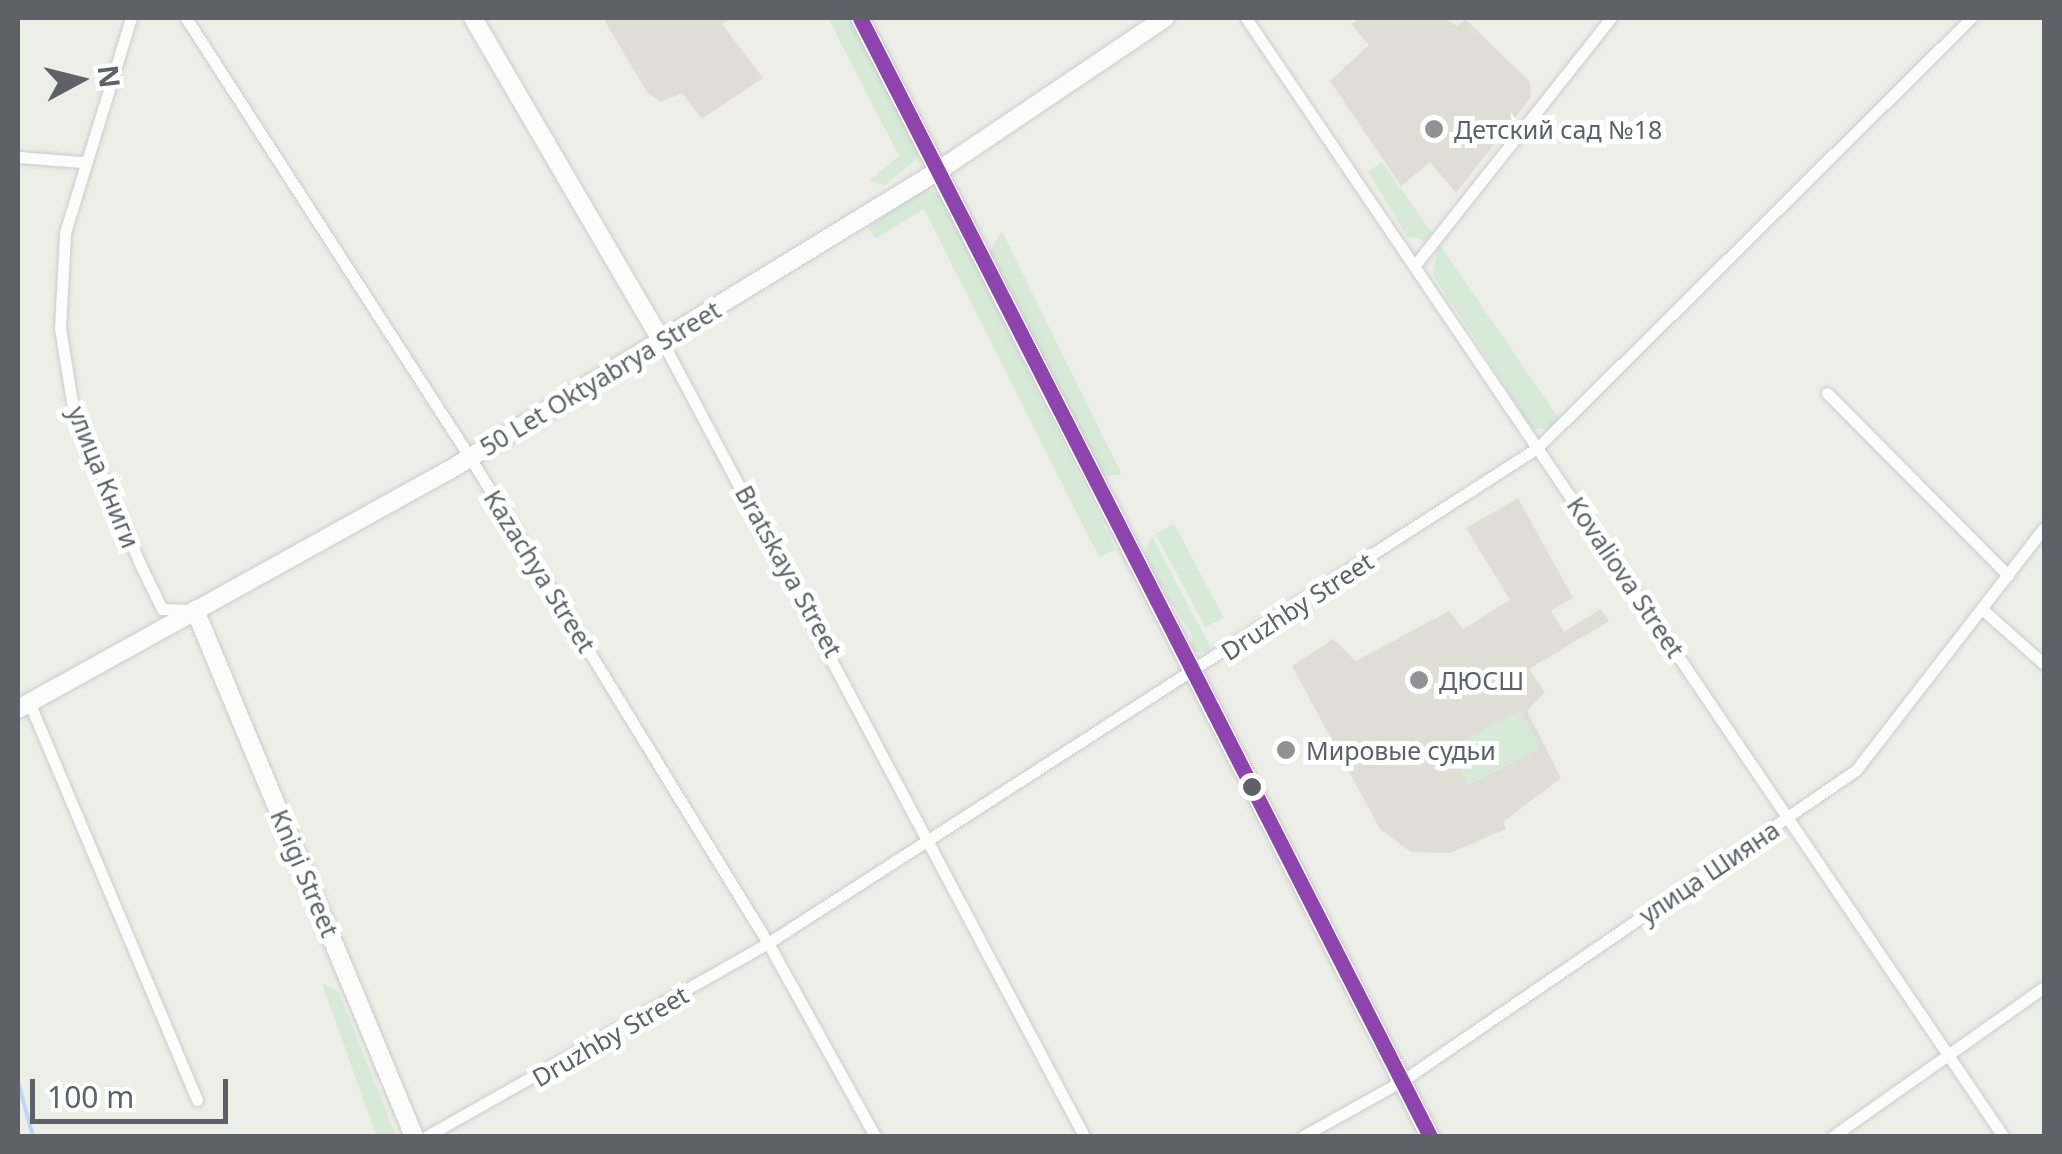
<!DOCTYPE html>
<meta charset="utf-8">
<style>
body{margin:0}
#map{position:relative;width:2062px;height:1154px;overflow:hidden;background:#eeeee9;font-family:"Noto Sans",sans-serif}
div>[style]{position:absolute}
.education>*{inset:0;background:#deded7}
.green>*{inset:0;background:#d7ead8;transform-origin:0 0}
.stream>*{height:4px;margin:-2px;padding:0 2px;transform-origin:2px;border-radius:2px;background:#bed5f8}
.roads{filter:drop-shadow(0 0 2px #cbcbcb) drop-shadow(0 0 2px #cbcbcb)}
.street>*{height:11px;margin:-5.5px;padding:0 5.5px;transform-origin:5.5px;border-radius:5.5px;background:#fcfcfc}
.secondary>*{height:18px;margin:-9px;padding:0 9px;transform-origin:9px;border-radius:9px;background:#fcfcfc}
.bus-1>*{height:15px;margin:-7.5px;padding:0 7.5px;transform-origin:7.5px;border-radius:7.5px;background:#8e44ad}
.dots>*{width:28px;height:28px;translate:-50% -50%;box-sizing:border-box;border:5px solid #fff;border-radius:50%}
span{translate:-50% -50%;white-space:nowrap;text-align:center;line-height:1.15;-webkit-text-stroke:10px #fff;paint-order:stroke}
.poi-label{font-size:25px;color:#5e6167}
.left{translate:0 -50%;text-align:left}
.street-label{font-size:25px;color:#5e6167}
.frame{position:absolute;inset:0;border:20px solid #5e6167;pointer-events:none}
.north{position:absolute;left:30px;top:30px;width:100px;height:100px;-webkit-text-stroke:8px #fff;paint-order:stroke;rotate:83deg;font-size:28px;font-weight:700;line-height:40px;text-align:center;color:#5e6167}
.north::after{content:'';display:block;margin:auto;width:35px;height:45px;background:#5e6167;clip-path:polygon(50% 0,100% 100%,50% 72%,0 100%)}
.scale{position:absolute;left:30px;top:1079px;width:198px;height:45px;box-sizing:border-box;border:5px solid #5e6167;border-top:0;padding-left:12px;font-size:30px;line-height:35px;white-space:nowrap;color:#5e6167;-webkit-text-stroke:8px #fff;paint-order:stroke}
</style>
<div id="map">
<div class="education">
<i style="clip-path:polygon(603px 18px,731px 18px,722px 24px,763px 78px,702px 119px,682px 93px,661px 102px,647px 92px)"></i>
<i style="clip-path:polygon(1360px 18px,1445px 18px,1457px 26px,1465px 19px,1530px 82px,1531px 97px,1456px 193px,1430px 162px,1401px 186px,1330px 81px,1369px 45px,1351px 24px)"></i>
<i style="clip-path:polygon(1518px 498px,1573px 598px,1551px 611px,1564px 632px,1601px 609px,1609px 621px,1529px 669px,1545px 692px,1527px 711px,1561px 778px,1503px 822px,1506px 829px,1450px 853px,1411px 852px,1380px 829px,1292px 666px,1333px 639px,1356px 661px,1449px 611px,1463px 629px,1510px 600px,1466px 528px)"></i>
</div>
<div class="green">
<i style="clip-path:polygon(828px 18px,852px 18px,921px 155px,885px 185px,869px 181px,899px 156px)"></i>
<i style="clip-path:polygon(1382px 162px,1432px 233px,1425px 241px,1407px 236px,1368px 172px)"></i>
<i style="clip-path:polygon(925px 188px,941px 196px,1116px 550px,1099px 557px,924px 209px,875px 239px,868px 227px)"></i>
<i style="clip-path:polygon(1002px 231px,1121px 473px,1120px 475px,1101px 476px,990px 252px)"></i>
<i style="clip-path:polygon(1438px 242px,1560px 420px,1549px 430px,1532px 428px,1433px 275px)"></i>
<i style="left:1174px;top:524px;width:106px;height:21px;rotate:62deg"></i>
<i style="clip-path:polygon(1152px 536px,1210px 646px,1207px 653px,1189px 650px,1193px 637px,1143px 558px)"></i>
<i style="left:1521px;top:711px;width:42px;height:81px;rotate:63deg"></i>
<i style="clip-path:polygon(322px 983px,339px 992px,396px 1136px,376px 1136px)"></i>
</div>
<div class="stream">
<i style="left:18px;top:1082px;width:56px;rotate:74.5deg"></i>
</div>
<div class="roads">
<div class="street">
<i style="left:131px;top:18px;width:225px;rotate:107.1deg"></i>
<i style="left:65px;top:233px;width:95px;rotate:93deg"></i>
<i style="left:60px;top:328px;width:81px;rotate:80.8deg"></i>
<i style="left:73px;top:408px;width:174px;rotate:66.7deg"></i>
<i style="left:142px;top:568px;width:46px;rotate:64deg"></i>
<i style="left:162px;top:609px;width:29px;rotate:2deg"></i>
<i style="left:186px;top:18px;width:521px;rotate:57.13deg"></i>
<i style="left:469px;top:456px;width:571px;rotate:58.45deg"></i>
<i style="left:768px;top:943px;width:221px;rotate:61deg"></i>
<i style="left:1246px;top:18px;width:1350px;rotate:55.9deg"></i>
<i style="left:18px;top:157px;width:64px;rotate:4.5deg"></i>
<i style="left:1415px;top:265px;width:315px;rotate:-51.6deg"></i>
<i style="left:662px;top:341px;width:900px;rotate:62.04deg"></i>
<i style="left:1827px;top:393px;width:257px;rotate:45.2deg"></i>
<i style="left:1982px;top:609px;width:83px;rotate:41.6deg"></i>
<i style="left:29px;top:702px;width:432px;rotate:67.1deg"></i>
<i style="left:427px;top:1136px;width:392px;rotate:-29.5deg"></i>
<i style="left:768px;top:943px;width:915px;rotate:-32.77deg"></i>
<i style="left:1537px;top:448px;width:611px;rotate:-44.73deg"></i>
<i style="left:1303px;top:1136px;width:113px;rotate:-29.1deg"></i>
<i style="left:1402px;top:1081px;width:550px;rotate:-34.41deg"></i>
<i style="left:1856px;top:770px;width:306px;rotate:-52.2deg"></i>
<i style="left:1833px;top:1136px;width:258px;rotate:-35.2deg"></i>
</div>
<div class="secondary">
<i style="left:473px;top:18px;width:374px;rotate:59.7deg"></i>
<i style="left:860px;top:18px;width:1255px;rotate:62.99deg"></i>
<i style="left:195px;top:610px;width:570px;rotate:67.4deg"></i>
<i style="left:18px;top:709px;width:491px;rotate:-29deg"></i>
<i style="left:448px;top:471px;width:575px;rotate:-31.48deg"></i>
<i style="left:938px;top:171px;width:274px;rotate:-34deg"></i>
</div>
</div>
<div class="bus-1">
<i style="left:860px;top:18px;width:1255px;rotate:62.99deg"></i>
</div>
<div class="dots">
<i style="left:1434px;top:129px;background:#909294"></i>
<i style="left:1419px;top:680px;background:#909294"></i>
<i style="left:1286px;top:750px;background:#909294"></i>
<i style="left:1252px;top:787px;background:#5e6167"></i>
</div>
<div class="poi-label">
<span class="left" style="left:1454px;top:129px">Детский сад №18</span>
<span class="left" style="left:1439px;top:680px">ДЮСШ</span>
<span class="left" style="left:1306px;top:750px">Мировые судьи</span>
</div>
<div class="street-label">
<span style="left:600px;top:378px;rotate:-31deg">50 Let Oktyabrya Street</span>
<span style="left:104px;top:477px;rotate:68deg">улица Книги</span>
<span style="left:540px;top:571px;rotate:58deg">Kazachya Street</span>
<span style="left:789px;top:571px;rotate:61deg">Bratskaya Street</span>
<span style="left:1626px;top:577px;rotate:56deg">Kovaliova Street</span>
<span style="left:1297px;top:606px;rotate:-33deg">Druzhby Street</span>
<span style="left:1709px;top:872px;rotate:-34deg">улица Шияна</span>
<span style="left:305px;top:873px;rotate:67deg">Knigi Street</span>
<span style="left:610px;top:1036px;rotate:-30deg">Druzhby Street</span>
</div>
<div class="frame"></div>
<div class="north">N</div>
<div class="scale">100 m</div>
</div>
